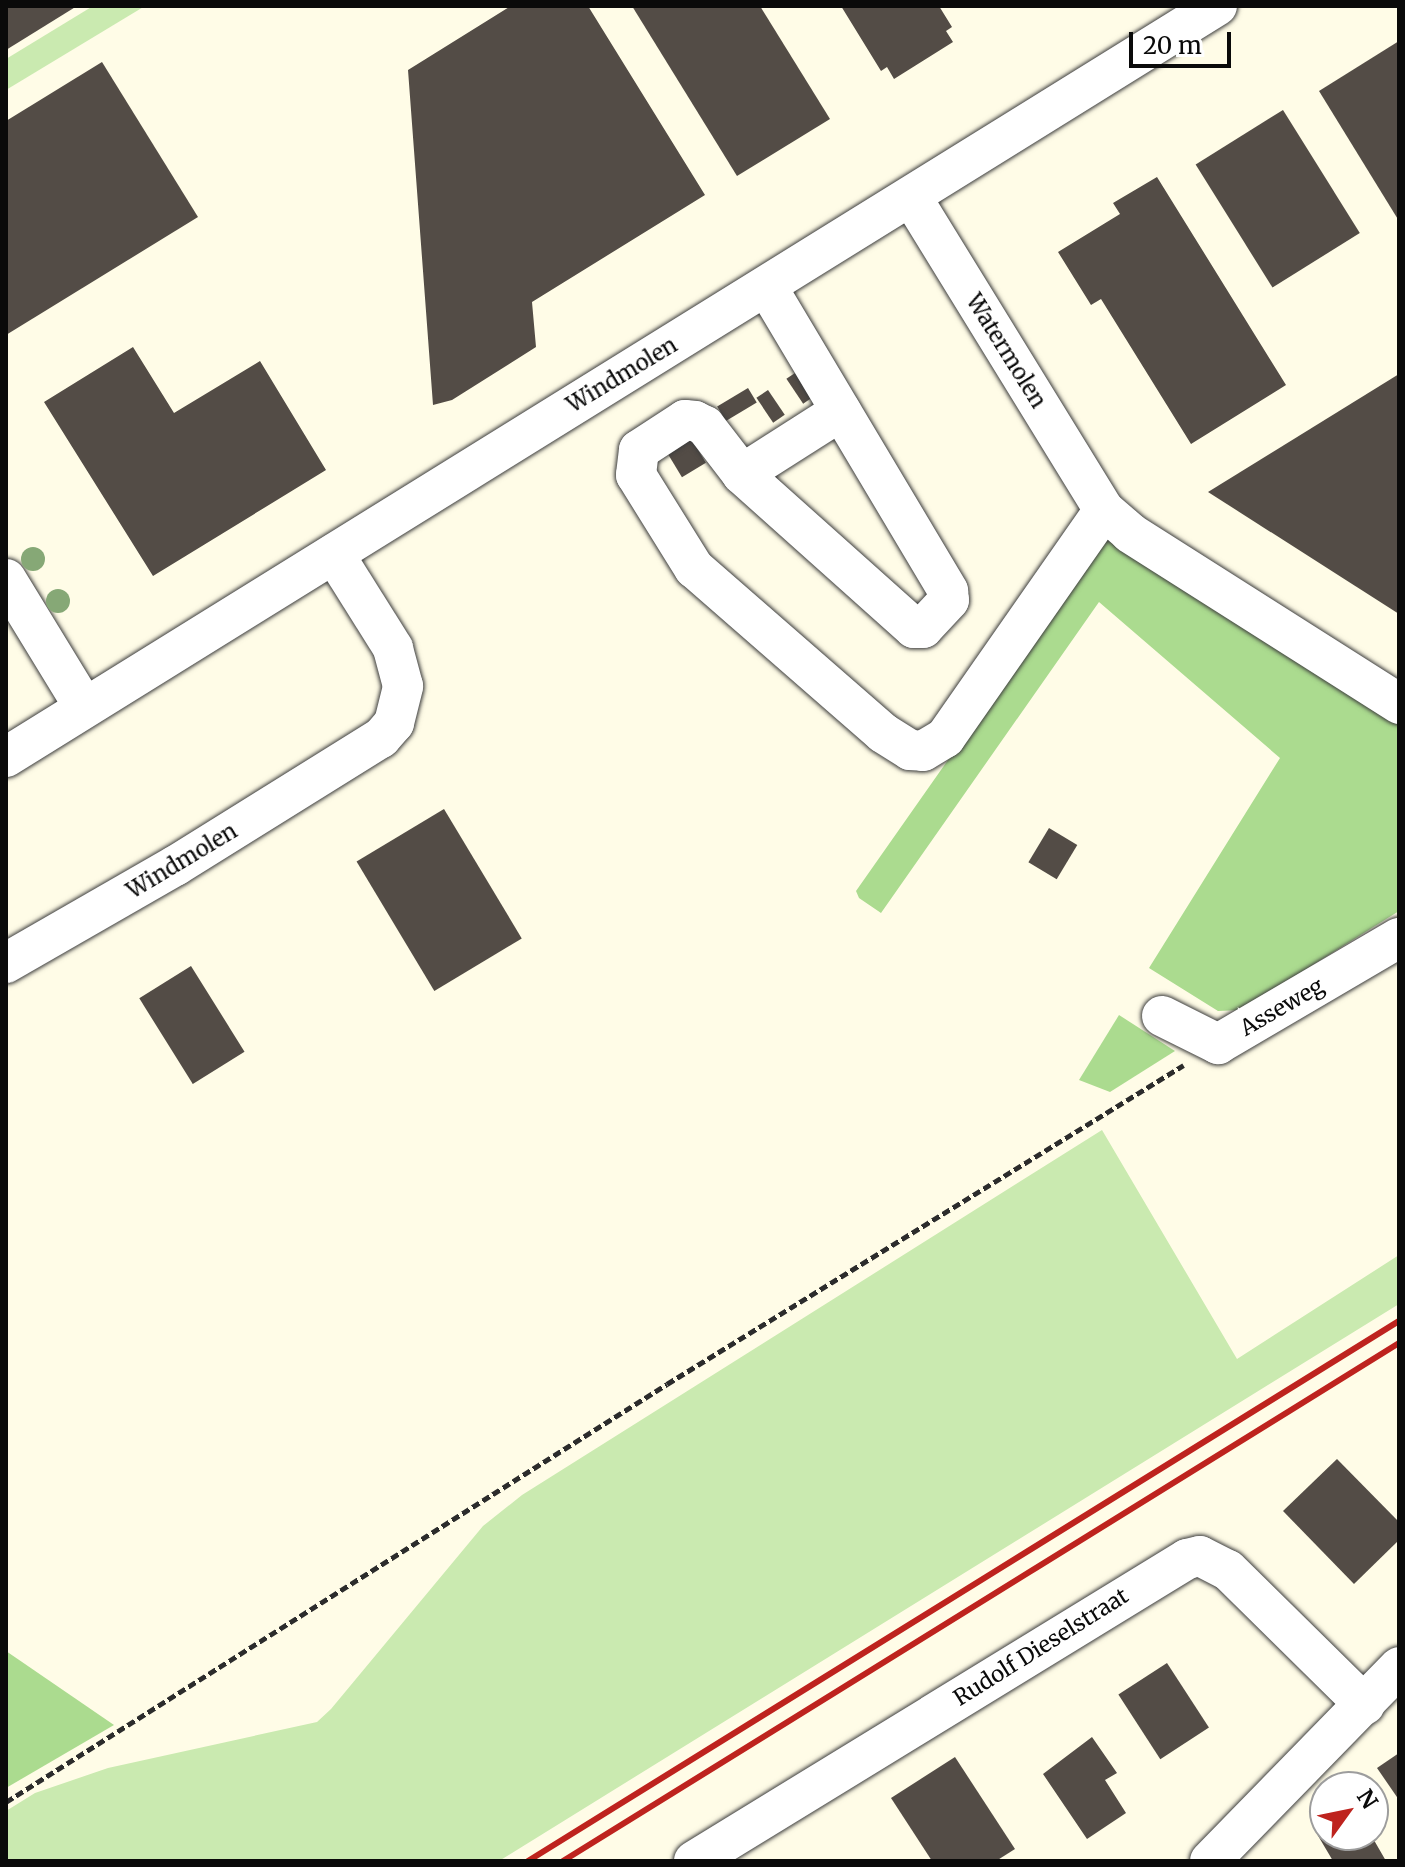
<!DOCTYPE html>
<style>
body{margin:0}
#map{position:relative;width:1405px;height:1867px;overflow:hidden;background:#fffce7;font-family:Merriweather,serif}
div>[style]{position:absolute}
.green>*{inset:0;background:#caeab0}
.forest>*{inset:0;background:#abdb8f}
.building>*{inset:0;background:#534c46;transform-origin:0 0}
.path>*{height:5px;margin-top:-2.5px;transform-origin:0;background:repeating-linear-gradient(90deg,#2c2c2c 0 8px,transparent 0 12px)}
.roads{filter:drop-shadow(0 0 2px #3d3d3d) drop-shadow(0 0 2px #3d3d3d)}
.minor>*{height:40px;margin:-20px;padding:0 20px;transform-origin:20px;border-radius:20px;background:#fff}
.rail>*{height:6px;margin:-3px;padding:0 3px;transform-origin:3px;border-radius:3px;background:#be231e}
.trees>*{width:24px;height:24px;margin:-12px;border-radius:50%;background:#86a876}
span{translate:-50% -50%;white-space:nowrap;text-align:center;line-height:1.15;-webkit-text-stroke:8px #fff;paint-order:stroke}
.street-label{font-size:22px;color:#0a0a0a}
.frame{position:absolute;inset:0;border:8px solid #0a0a0a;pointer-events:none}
.north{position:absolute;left:1309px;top:1771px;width:80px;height:80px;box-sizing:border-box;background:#fff;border:2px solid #9d9d9d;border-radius:50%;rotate:57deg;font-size:22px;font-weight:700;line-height:32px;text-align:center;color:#0a0a0a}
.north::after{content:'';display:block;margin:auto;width:28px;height:36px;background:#be231e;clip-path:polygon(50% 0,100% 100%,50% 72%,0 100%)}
.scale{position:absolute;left:1129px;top:32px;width:102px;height:36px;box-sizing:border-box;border:4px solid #0a0a0a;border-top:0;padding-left:10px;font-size:24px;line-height:28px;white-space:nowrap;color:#0a0a0a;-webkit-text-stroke:6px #fff;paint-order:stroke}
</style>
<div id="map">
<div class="green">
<i style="clip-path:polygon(93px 6px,145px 6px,6px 90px,6px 59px)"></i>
<i style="clip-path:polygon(1102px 1130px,1237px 1359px,1399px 1255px,1399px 1304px,499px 1861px,6px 1861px,6px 1811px,35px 1793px,108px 1768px,317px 1722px,331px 1709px,483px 1526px,522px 1495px)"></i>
</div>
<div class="forest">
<i style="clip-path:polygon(1108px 532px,1134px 554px,1399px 724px,1399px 911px,1241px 1010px,1218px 1011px,1149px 968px,1280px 758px,1099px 602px,881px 913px,859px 898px,856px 891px)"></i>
<i style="clip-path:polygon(1119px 1015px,1175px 1051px,1110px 1092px,1079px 1080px)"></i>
<i style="clip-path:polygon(6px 1651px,114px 1725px,6px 1788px)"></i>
</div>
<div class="building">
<i style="clip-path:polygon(6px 6px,77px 6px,6px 50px)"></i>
<i style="clip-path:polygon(511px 6px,588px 6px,705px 195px,532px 302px,536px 347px,452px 400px,433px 405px,408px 70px)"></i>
<i style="clip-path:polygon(632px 6px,760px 6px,830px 119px,737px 176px)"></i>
<i style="clip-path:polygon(841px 6px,939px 6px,952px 27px,946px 31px,953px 42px,894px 79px,887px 67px,881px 71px)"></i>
<i style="clip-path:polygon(1399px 41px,1399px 221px,1319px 91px)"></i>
<i style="clip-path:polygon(102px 62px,198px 217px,6px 335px,6px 121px)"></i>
<i style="left:1283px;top:110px;width:145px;height:103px;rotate:58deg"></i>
<i style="clip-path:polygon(1157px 177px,1286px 385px,1191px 444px,1101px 299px,1091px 305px,1058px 252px,1120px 214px,1113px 203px)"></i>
<i style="clip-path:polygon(133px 347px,174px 413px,260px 361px,326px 470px,153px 576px,44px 402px)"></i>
<i style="left:798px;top:371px;width:30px;height:14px;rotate:56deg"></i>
<i style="clip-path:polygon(1399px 374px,1399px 614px,1208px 492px)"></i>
<i style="left:748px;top:388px;width:17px;height:36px;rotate:59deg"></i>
<i style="left:768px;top:390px;width:30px;height:14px;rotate:56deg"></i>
<i style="left:691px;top:438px;width:29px;height:28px;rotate:59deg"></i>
<i style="left:444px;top:809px;width:151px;height:102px;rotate:59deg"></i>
<i style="left:1049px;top:828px;width:33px;height:40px;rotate:31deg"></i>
<i style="left:191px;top:966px;width:101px;height:61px;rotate:58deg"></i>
<i style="clip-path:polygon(1337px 1459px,1399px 1522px,1399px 1540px,1354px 1584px,1283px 1511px)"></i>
<i style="left:1167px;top:1663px;width:77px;height:58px;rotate:57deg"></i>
<i style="clip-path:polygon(1092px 1737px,1117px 1773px,1105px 1780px,1126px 1813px,1087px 1839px,1043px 1774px)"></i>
<i style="clip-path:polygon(1399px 1753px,1399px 1800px,1377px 1768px)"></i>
<i style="clip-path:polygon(955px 1757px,1015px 1849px,996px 1861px,932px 1861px,891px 1798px)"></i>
<i style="clip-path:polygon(1325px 1829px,1325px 1835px,1371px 1835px,1386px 1861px,1333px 1861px,1317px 1834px)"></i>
</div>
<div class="path">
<i style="left:6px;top:1802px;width:782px;rotate:-32.31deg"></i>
<i style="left:667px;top:1384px;width:607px;rotate:-31.68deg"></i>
</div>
<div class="roads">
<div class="minor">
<i style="left:912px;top:198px;width:366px;rotate:58.4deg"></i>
<i style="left:1104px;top:510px;width:35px;rotate:41deg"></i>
<i style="left:1130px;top:533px;width:319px;rotate:32.4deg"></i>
<i style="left:767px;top:287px;width:354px;rotate:59.2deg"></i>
<i style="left:948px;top:591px;width:9px;rotate:84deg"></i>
<i style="left:949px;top:600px;width:38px;rotate:133deg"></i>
<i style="left:923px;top:628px;width:9px;rotate:180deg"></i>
<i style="left:914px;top:628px;width:231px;rotate:-138.2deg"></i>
<i style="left:742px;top:474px;width:61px;rotate:-127.6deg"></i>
<i style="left:705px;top:426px;width:11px;rotate:-153deg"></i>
<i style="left:695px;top:421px;width:10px;rotate:-174deg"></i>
<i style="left:685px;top:420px;width:55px;rotate:146.9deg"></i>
<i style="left:639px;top:450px;width:25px;rotate:97deg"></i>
<i style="left:636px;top:475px;width:110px;rotate:58.1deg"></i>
<i style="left:694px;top:568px;width:251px;rotate:41.1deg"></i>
<i style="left:883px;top:733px;width:32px;rotate:32deg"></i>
<i style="left:910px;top:750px;width:13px;rotate:4deg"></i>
<i style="left:923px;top:751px;width:26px;rotate:-31deg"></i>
<i style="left:945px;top:738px;width:278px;rotate:-55.1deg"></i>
<i style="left:742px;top:474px;width:117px;rotate:-32.5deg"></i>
<i style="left:6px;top:579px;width:150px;rotate:58.6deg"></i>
<i style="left:6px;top:757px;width:1425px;rotate:-31.81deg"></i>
<i style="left:6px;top:963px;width:195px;rotate:-29.9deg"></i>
<i style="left:175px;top:866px;width:243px;rotate:-31.9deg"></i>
<i style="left:381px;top:738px;width:20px;rotate:-49deg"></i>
<i style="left:394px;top:723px;width:38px;rotate:-76deg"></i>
<i style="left:403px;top:686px;width:39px;rotate:-105deg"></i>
<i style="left:393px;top:648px;width:111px;rotate:-122.1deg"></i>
<i style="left:1162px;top:1016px;width:63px;rotate:26.6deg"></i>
<i style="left:1218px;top:1044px;width:210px;rotate:-30.4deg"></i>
<i style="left:694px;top:1861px;width:578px;rotate:-31.49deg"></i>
<i style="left:1187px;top:1559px;width:13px;rotate:-13deg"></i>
<i style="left:1200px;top:1556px;width:31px;rotate:27deg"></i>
<i style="left:1228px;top:1570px;width:192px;rotate:44.6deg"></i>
<i style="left:1210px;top:1861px;width:271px;rotate:-45.7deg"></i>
</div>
</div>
<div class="rail">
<i style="left:528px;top:1861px;width:1025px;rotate:-31.8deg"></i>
<i style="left:563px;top:1861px;width:983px;rotate:-31.78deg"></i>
</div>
<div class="trees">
<i style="left:33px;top:559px"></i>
<i style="left:58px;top:601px"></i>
</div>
<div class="street-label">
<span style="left:1006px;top:351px;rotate:58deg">Watermolen</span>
<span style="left:622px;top:375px;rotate:-31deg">Windmolen</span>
<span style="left:182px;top:861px;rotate:-31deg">Windmolen</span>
<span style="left:1282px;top:1007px;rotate:-30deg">Asseweg</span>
<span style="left:1041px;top:1647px;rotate:-32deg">Rudolf Dieselstraat</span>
</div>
<div class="frame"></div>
<div class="north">N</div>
<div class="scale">20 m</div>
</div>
